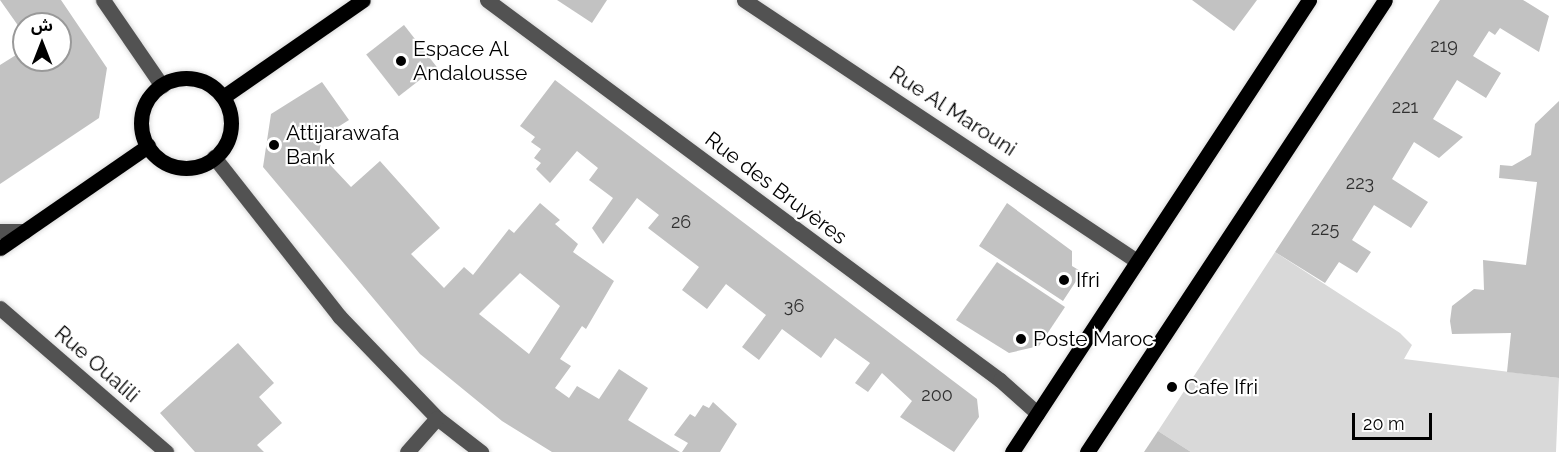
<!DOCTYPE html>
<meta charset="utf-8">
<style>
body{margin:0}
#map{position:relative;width:1559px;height:452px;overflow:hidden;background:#fff;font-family:Raleway,"Noto Sans Arabic",sans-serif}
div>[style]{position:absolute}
.green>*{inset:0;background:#d9d9d9}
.building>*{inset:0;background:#c2c2c2;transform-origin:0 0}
.roads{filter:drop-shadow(0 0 2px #dbdbdb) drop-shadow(0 0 2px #dbdbdb)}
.minor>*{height:15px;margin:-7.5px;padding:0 7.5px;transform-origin:7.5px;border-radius:7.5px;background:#525252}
.major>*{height:15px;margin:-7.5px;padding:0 7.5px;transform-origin:7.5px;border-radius:7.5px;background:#000}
.major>.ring{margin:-7.5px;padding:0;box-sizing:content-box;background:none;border:15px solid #000;border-radius:50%}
.dots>*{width:16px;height:16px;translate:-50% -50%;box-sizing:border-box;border:3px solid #fff;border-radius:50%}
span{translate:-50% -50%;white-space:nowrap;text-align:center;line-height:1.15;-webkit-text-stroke:4.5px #fff;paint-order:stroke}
.number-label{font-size:18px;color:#303030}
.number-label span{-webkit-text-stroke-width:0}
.poi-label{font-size:21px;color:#000}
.left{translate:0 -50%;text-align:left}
.street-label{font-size:21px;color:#000}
.north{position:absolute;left:12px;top:12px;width:60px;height:60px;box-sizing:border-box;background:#fff;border:2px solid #999;border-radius:50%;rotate:0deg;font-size:16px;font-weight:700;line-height:24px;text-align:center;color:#000}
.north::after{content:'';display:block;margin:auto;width:21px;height:27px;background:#000;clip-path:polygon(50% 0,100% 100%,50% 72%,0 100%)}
.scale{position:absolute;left:1352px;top:413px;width:80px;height:27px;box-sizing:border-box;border:3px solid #000;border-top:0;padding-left:8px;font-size:18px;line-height:21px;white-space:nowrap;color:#000;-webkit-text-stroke:4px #fff;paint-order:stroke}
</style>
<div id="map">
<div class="green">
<i style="clip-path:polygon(1275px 252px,1400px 333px,1412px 345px,1404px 359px,1559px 378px,1556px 452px,1191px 452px,1158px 431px)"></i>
</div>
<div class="building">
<i style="clip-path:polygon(0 0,61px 0,107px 68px,99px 118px,0 184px,0 65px,24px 50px,24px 60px,60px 60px,60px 24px,24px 24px,24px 34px)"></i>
<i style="clip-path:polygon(557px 0,607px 0,592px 23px)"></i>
<i style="clip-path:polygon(1192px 0,1257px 0,1234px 31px)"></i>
<i style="clip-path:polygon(1440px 0,1523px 0,1549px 16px,1539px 52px,1500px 28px,1495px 35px,1489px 31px,1473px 56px,1501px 73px,1486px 98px,1457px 80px,1433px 119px,1463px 137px,1439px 158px,1414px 142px,1392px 179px,1428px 202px,1411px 228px,1374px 205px,1352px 240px,1371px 252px,1357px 273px,1339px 262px,1325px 283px,1275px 252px)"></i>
<i style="left:404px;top:25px;width:53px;height:48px;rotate:52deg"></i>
<i style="clip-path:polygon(555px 80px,977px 399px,979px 417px,954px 452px,900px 417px,912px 401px,882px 373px,868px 392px,855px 383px,870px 363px,835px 338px,821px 358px,782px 329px,759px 360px,742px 347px,766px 315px,726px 284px,707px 309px,682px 290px,699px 267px,648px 228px,659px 215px,637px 198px,603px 244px,592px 228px,613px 198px,589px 180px,598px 168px,577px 151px,550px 183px,536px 169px,541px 163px,534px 158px,541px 149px,531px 142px,535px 137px,520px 126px)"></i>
<i style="clip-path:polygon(evenodd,322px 82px,349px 120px,322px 137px,319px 153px,351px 187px,380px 161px,440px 228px,411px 254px,444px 288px,464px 267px,473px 275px,509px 229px,514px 233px,540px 203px,560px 220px,555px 224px,578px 244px,573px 252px,614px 281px,586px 329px,582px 326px,560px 359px,571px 366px,555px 388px,569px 398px,577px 386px,599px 399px,619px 369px,648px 388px,628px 420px,680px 452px,552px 452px,502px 421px,420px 354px,263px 167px,271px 114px,322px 82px,520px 273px,560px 306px,529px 354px,479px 314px,520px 273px)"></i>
<i style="clip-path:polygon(1559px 101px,1559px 378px,1507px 372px,1511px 333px,1452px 334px,1450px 321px,1452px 306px,1474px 289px,1484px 290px,1483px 260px,1526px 265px,1537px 182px,1499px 178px,1500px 165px,1512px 166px,1531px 155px,1535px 124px)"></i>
<i style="clip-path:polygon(1007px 203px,1072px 251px,1072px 266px,1082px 272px,1063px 301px,979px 246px)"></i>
<i style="clip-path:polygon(997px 262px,1065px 307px,1039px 346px,1009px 353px,956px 320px)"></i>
<i style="clip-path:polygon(238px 343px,274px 383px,259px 397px,282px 423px,257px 445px,264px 452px,195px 452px,160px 413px)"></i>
<i style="clip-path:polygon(713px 402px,737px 424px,720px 452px,682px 452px,688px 443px,674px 435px,690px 414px,695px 417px,703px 405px,709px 408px)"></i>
<i style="clip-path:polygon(1158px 431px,1191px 452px,1144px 452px)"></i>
</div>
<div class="roads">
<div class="minor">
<i style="left:103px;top:0;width:104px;rotate:55.5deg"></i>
<i style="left:487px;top:0;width:638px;rotate:36.53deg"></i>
<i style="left:1000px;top:380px;width:50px;rotate:41.7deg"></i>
<i style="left:744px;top:0;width:472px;rotate:33.6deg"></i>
<i style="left:214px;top:157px;width:202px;rotate:51.8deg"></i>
<i style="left:339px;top:316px;width:141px;rotate:46.1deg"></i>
<i style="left:437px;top:418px;width:56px;rotate:37.7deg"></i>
<i style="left:0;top:231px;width:25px"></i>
<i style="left:0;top:308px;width:220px;rotate:40.9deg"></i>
<i style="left:407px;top:452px;width:45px;rotate:-48.6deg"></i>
</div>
<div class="major">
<i class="ring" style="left:141px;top:78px;width:75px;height:75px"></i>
<i style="left:223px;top:97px;width:170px;rotate:-34.7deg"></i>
<i style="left:0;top:248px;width:180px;rotate:-34.6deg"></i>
<i style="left:1012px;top:452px;width:541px;rotate:-56.69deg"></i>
<i style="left:1087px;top:452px;width:541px;rotate:-56.6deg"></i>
</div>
</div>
<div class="dots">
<i style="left:401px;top:61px;background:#000"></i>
<i style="left:274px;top:145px;background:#000"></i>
<i style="left:1064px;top:280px;background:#000"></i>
<i style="left:1021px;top:339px;background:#000"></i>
<i style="left:1172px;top:387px;background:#000"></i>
</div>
<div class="number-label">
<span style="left:1444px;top:46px">219</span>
<span style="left:1405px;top:107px">221</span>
<span style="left:1360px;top:183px">223</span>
<span style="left:681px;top:222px">26</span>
<span style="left:1325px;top:229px">225</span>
<span style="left:794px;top:306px">36</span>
<span style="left:937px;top:395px">200</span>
</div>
<div class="poi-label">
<span class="left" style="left:413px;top:61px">Espace Al<br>Andalousse</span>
<span class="left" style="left:286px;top:145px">Attijarawafa<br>Bank</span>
<span class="left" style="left:1076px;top:280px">Ifri</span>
<span class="left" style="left:1033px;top:339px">Poste Maroc</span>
<span class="left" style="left:1184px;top:387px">Cafe Ifri</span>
</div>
<div class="street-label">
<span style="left:953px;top:111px;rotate:33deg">Rue Al Marouni</span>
<span style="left:776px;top:188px;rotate:37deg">Rue des Bruyères</span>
<span style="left:97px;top:364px;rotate:41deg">Rue Oualili</span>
</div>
<div class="north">ش</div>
<div class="scale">20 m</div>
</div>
